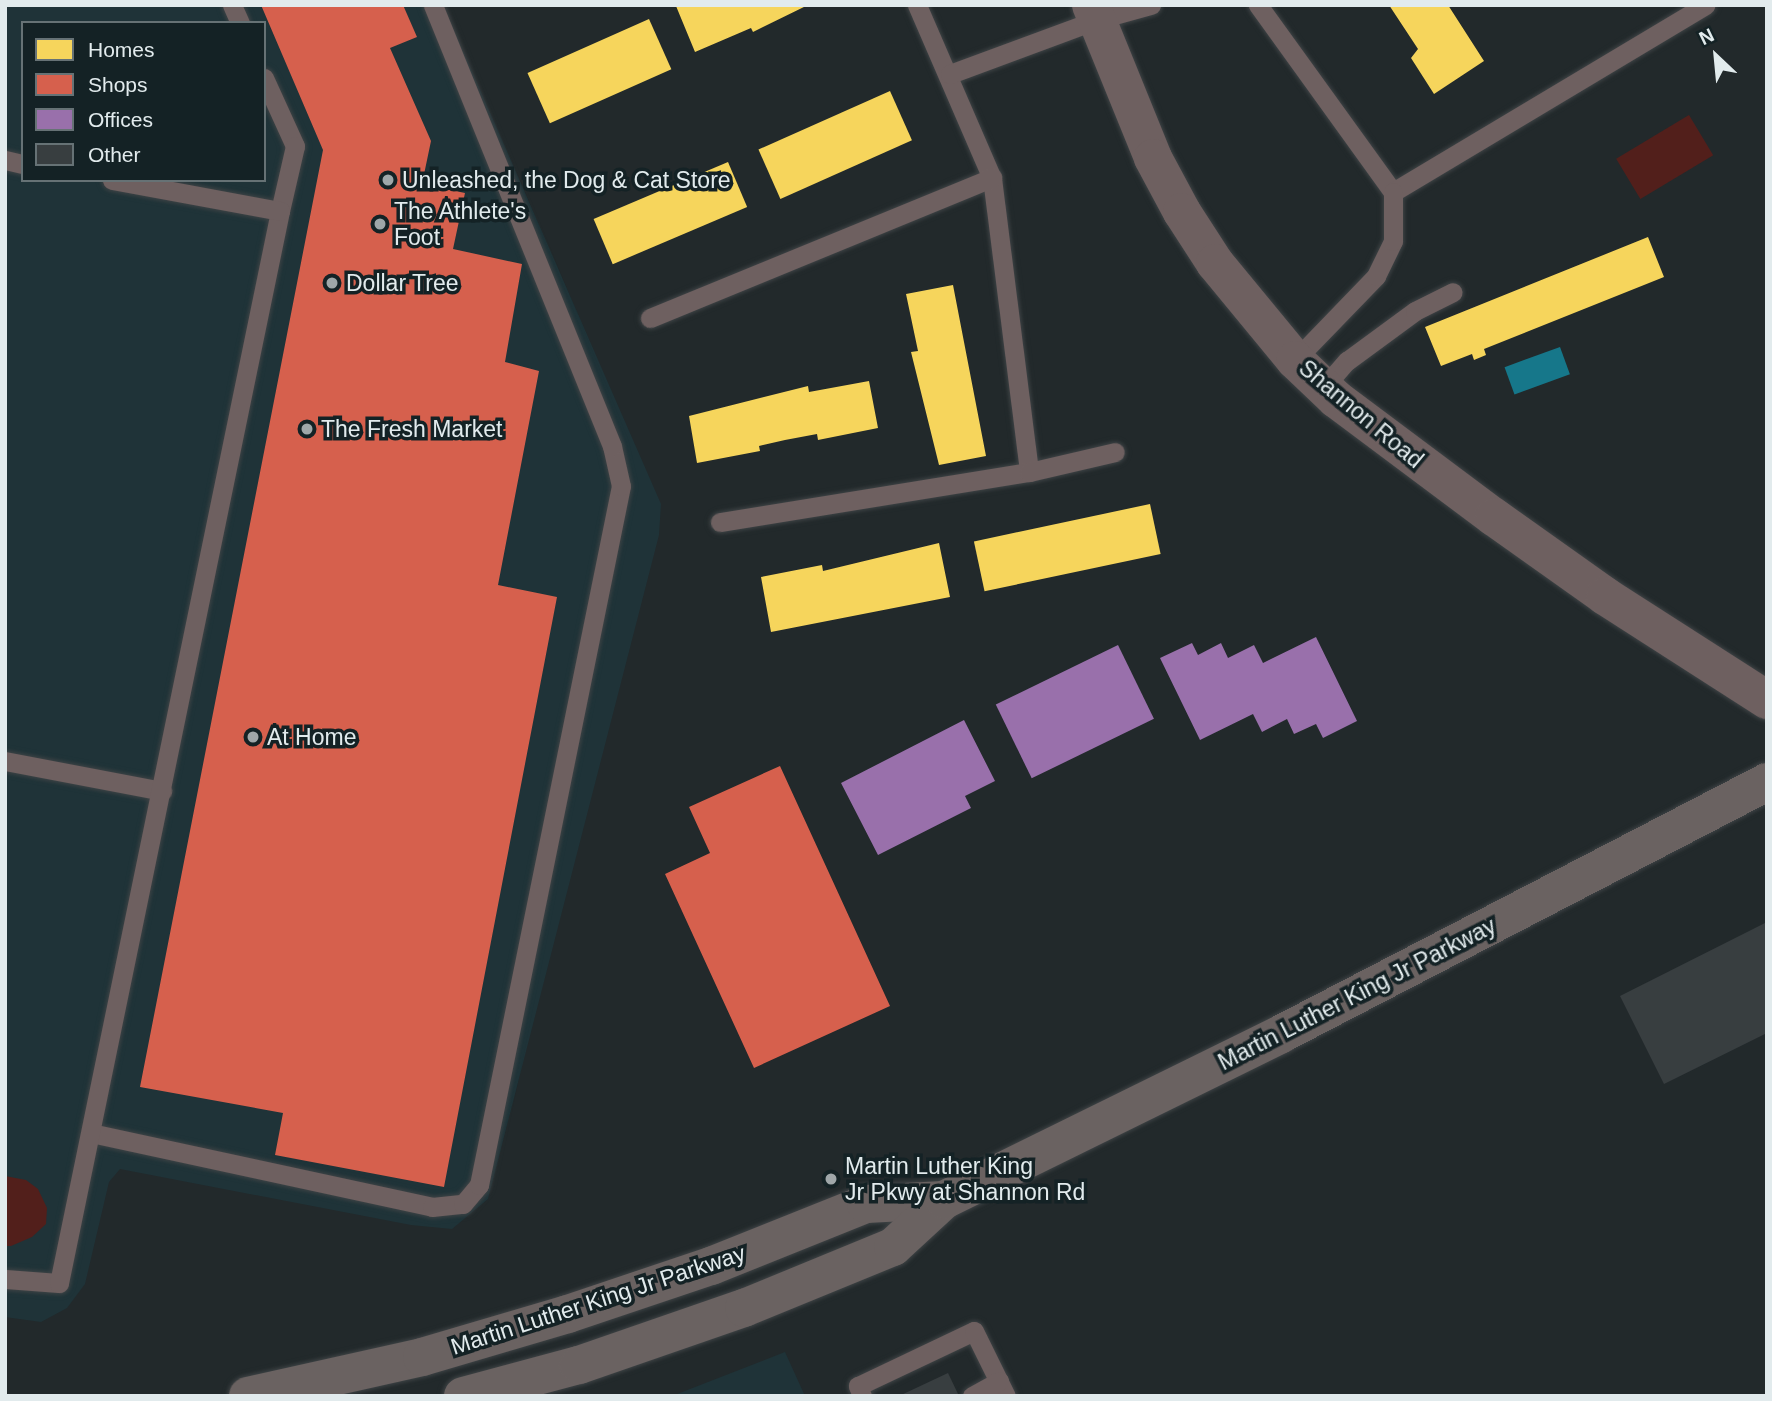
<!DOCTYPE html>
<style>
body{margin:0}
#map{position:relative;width:1772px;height:1401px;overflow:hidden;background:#22292b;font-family:Helvetica,sans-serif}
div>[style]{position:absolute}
.built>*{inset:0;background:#1f3338}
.green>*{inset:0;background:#521f1b;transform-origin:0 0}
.water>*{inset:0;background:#16778a;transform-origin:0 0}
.homes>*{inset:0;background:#f6d55c;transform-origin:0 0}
.shops>*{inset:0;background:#d6604d}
.offices>*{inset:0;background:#9970ab;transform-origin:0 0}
.building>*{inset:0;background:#383e40}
.roads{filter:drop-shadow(0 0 2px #3e4345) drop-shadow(0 0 2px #3e4345)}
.service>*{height:19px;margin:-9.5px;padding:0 9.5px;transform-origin:9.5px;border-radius:9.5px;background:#6e6060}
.tertiary>*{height:38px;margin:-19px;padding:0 19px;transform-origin:19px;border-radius:19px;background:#6e6060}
.primary>*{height:38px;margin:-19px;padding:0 19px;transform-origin:19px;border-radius:19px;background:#6a6261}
.dots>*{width:19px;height:19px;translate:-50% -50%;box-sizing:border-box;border:4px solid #142225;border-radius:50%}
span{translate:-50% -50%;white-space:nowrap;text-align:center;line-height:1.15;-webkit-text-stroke:7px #142225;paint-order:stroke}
.poi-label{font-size:23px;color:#e2ebed}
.left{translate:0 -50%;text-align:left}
.street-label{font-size:23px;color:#e2ebed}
.frame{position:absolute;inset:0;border:7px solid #e2ebed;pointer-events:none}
.legend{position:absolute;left:21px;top:21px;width:245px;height:161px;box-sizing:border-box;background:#142225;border:2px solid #667275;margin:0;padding:9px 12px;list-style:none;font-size:21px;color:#e2ebed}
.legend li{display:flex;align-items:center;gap:14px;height:35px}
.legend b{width:35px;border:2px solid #667275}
.north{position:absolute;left:1681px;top:21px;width:70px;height:70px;-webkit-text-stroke:5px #142225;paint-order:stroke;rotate:334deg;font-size:19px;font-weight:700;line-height:28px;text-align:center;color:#e2ebed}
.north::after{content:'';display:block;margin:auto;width:24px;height:32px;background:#e2ebed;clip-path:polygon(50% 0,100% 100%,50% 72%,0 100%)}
</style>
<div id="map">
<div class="built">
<i style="clip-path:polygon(evenodd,5px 5px,443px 5px,661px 504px,659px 535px,488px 1199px,452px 1229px,411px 1225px,120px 1169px,109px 1182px,85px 1284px,67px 1308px,41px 1322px,5px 1317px,5px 5px,23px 23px,264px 23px,264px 180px,23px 180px,23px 23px)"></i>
<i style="clip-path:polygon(785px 1352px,805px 1396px,672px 1396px)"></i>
</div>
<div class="green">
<i style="left:1689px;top:115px;width:47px;height:85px;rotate:59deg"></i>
<i style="clip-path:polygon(5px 1176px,26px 1180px,38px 1189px,47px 1208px,46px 1224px,32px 1237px,11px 1246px,5px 1246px)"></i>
</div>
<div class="water">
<i style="left:1560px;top:347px;width:29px;height:59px;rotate:70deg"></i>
</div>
<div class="homes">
<i style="clip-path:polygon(808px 5px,753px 32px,751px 28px,695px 52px,676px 6px)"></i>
<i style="clip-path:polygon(1389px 5px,1448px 5px,1484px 61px,1434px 94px,1411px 58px,1418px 49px)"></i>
<i style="left:649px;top:19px;width:55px;height:133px;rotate:66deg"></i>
<i style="left:890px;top:91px;width:54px;height:144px;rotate:66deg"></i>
<i style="left:728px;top:162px;width:49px;height:146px;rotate:67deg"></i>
<i style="clip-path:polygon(1648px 237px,1664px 277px,1484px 349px,1486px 355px,1474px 360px,1472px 354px,1441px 366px,1425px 327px)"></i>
<i style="clip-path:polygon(953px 285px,986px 456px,939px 465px,911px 352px,918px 351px,906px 294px)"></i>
<i style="clip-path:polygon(869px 381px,878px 428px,818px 440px,817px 434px,785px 440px,759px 446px,760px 451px,697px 463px,689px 416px,808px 386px,809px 392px)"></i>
<i style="left:1150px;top:504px;width:51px;height:180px;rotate:78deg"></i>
<i style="clip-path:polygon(939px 543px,950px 597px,771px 632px,761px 577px,822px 565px,823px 571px)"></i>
</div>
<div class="shops">
<i style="clip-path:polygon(261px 5px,403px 5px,417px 37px,390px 48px,431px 141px,422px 184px,465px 193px,453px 249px,522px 264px,505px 362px,539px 371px,498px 585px,557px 597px,444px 1187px,275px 1155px,283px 1113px,140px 1087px,323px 150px)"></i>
<i style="clip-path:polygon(780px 766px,890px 1006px,754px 1068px,665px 874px,710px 853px,689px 807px)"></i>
</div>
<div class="offices">
<i style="clip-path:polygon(1316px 637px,1357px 721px,1323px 738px,1316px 724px,1294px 734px,1287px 719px,1262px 732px,1253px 714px,1200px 740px,1160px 658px,1192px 643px,1198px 655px,1221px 643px,1228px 658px,1254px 645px,1263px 663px)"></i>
<i style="left:1118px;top:645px;width:82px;height:136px;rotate:64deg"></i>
<i style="clip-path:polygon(964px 720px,995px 781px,965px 796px,971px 808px,878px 855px,841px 783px)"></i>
</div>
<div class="building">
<i style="clip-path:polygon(1767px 922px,1767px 1033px,1664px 1084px,1620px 996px)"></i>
<i style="clip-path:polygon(948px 1373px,959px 1396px,899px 1396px)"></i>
</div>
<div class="roads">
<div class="service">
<i style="left:232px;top:5px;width:20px;rotate:66deg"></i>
<i style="left:917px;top:5px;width:189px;rotate:66.6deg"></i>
<i style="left:992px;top:178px;width:296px;rotate:82.8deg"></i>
<i style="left:1258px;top:5px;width:231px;rotate:54.2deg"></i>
<i style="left:1393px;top:192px;width:364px;rotate:-30.9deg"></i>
<i style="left:950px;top:74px;width:156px;rotate:-20.3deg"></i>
<i style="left:1096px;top:20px;width:57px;rotate:-15.3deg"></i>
<i style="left:264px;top:78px;width:75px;rotate:65.5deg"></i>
<i style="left:295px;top:146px;width:67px;rotate:103deg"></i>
<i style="left:5px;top:160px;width:18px;rotate:13deg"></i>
<i style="left:650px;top:318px;width:370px;rotate:-22.3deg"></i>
<i style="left:1295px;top:360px;width:117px;rotate:-46deg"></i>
<i style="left:1376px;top:276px;width:39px;rotate:-64deg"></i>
<i style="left:1393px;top:241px;width:49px;rotate:-90deg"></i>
<i style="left:1324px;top:387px;width:35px;rotate:-49deg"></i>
<i style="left:1347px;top:361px;width:84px;rotate:-36.3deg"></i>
<i style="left:1415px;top:311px;width:42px;rotate:-26.6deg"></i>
<i style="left:720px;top:522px;width:313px;rotate:-9.2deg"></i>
<i style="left:1029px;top:472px;width:88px;rotate:-13.1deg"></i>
<i style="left:5px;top:761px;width:160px;rotate:10.8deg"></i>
<i style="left:91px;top:1133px;width:349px;rotate:12.2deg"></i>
<i style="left:432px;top:1207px;width:31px;rotate:-6deg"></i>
<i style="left:463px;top:1204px;width:25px;rotate:-50deg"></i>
<i style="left:479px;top:1185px;width:713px;rotate:-78.52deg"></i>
<i style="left:621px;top:486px;width:41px;rotate:-102.7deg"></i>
<i style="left:612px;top:446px;width:476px;rotate:-112.1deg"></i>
<i style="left:5px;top:1279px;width:54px;rotate:4.2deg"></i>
<i style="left:59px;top:1283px;width:1095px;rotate:-78.35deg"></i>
<i style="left:280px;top:211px;width:171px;rotate:-169.5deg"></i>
<i style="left:862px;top:1396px;width:11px;rotate:-112deg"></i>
<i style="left:858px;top:1386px;width:128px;rotate:-25.4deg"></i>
<i style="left:974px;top:1331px;width:72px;rotate:63.8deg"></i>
<i style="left:972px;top:1396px;width:31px;rotate:-29deg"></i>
</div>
<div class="tertiary">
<i style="left:1091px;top:5px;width:165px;rotate:67.9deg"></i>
<i style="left:1153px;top:158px;width:61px;rotate:61.8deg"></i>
<i style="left:1182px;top:212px;width:61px;rotate:57.1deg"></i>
<i style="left:1215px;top:263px;width:126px;rotate:50.5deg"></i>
<i style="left:1295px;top:360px;width:57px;rotate:43.6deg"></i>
<i style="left:1336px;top:399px;width:197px;rotate:36.8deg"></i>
<i style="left:1494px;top:517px;width:136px;rotate:35.4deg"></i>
<i style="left:1605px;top:596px;width:193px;rotate:32.7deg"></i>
</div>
<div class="primary">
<i style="left:248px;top:1396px;width:178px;rotate:-12.6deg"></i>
<i style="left:422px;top:1357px;width:152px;rotate:-16.4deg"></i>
<i style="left:568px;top:1314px;width:151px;rotate:-18.6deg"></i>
<i style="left:711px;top:1266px;width:167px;rotate:-21.8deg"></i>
<i style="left:866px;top:1204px;width:78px;rotate:-2.9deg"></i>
<i style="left:463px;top:1396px;width:120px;rotate:-15deg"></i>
<i style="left:579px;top:1365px;width:175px;rotate:-19.1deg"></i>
<i style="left:744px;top:1308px;width:161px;rotate:-22.3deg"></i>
<i style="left:893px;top:1247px;width:69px;rotate:-42.7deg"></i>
<i style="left:944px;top:1200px;width:376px;rotate:-26.2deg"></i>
<i style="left:1281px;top:1034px;width:547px;rotate:-27.41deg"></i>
</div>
</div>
<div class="dots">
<i style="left:388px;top:180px;background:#9fa7a9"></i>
<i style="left:380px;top:224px;background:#9fa7a9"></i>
<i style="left:332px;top:283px;background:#9fa7a9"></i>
<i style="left:307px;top:429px;background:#9fa7a9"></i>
<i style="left:253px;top:737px;background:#9fa7a9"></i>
<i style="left:831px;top:1179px;background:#9fa7a9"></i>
</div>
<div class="poi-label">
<span class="left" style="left:402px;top:180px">Unleashed, the Dog &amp; Cat Store</span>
<span class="left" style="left:394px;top:224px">The Athlete's<br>Foot</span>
<span class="left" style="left:346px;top:283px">Dollar Tree</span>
<span class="left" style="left:321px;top:429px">The Fresh Market</span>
<span class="left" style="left:267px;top:737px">At Home</span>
<span class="left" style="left:845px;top:1179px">Martin Luther King<br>Jr Pkwy at Shannon Rd</span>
</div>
<div class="street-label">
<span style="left:1361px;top:414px;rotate:40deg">Shannon Road</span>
<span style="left:1357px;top:994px;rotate:-27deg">Martin Luther King Jr Parkway</span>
<span style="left:598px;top:1300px;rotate:-18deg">Martin Luther King Jr Parkway</span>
</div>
<div class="frame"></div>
<ul class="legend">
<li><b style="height:19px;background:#f6d55c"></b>Homes</li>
<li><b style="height:19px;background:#d6604d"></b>Shops</li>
<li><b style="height:19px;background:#9970ab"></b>Offices</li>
<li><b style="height:19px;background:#383e40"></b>Other</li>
</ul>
<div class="north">N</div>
</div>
